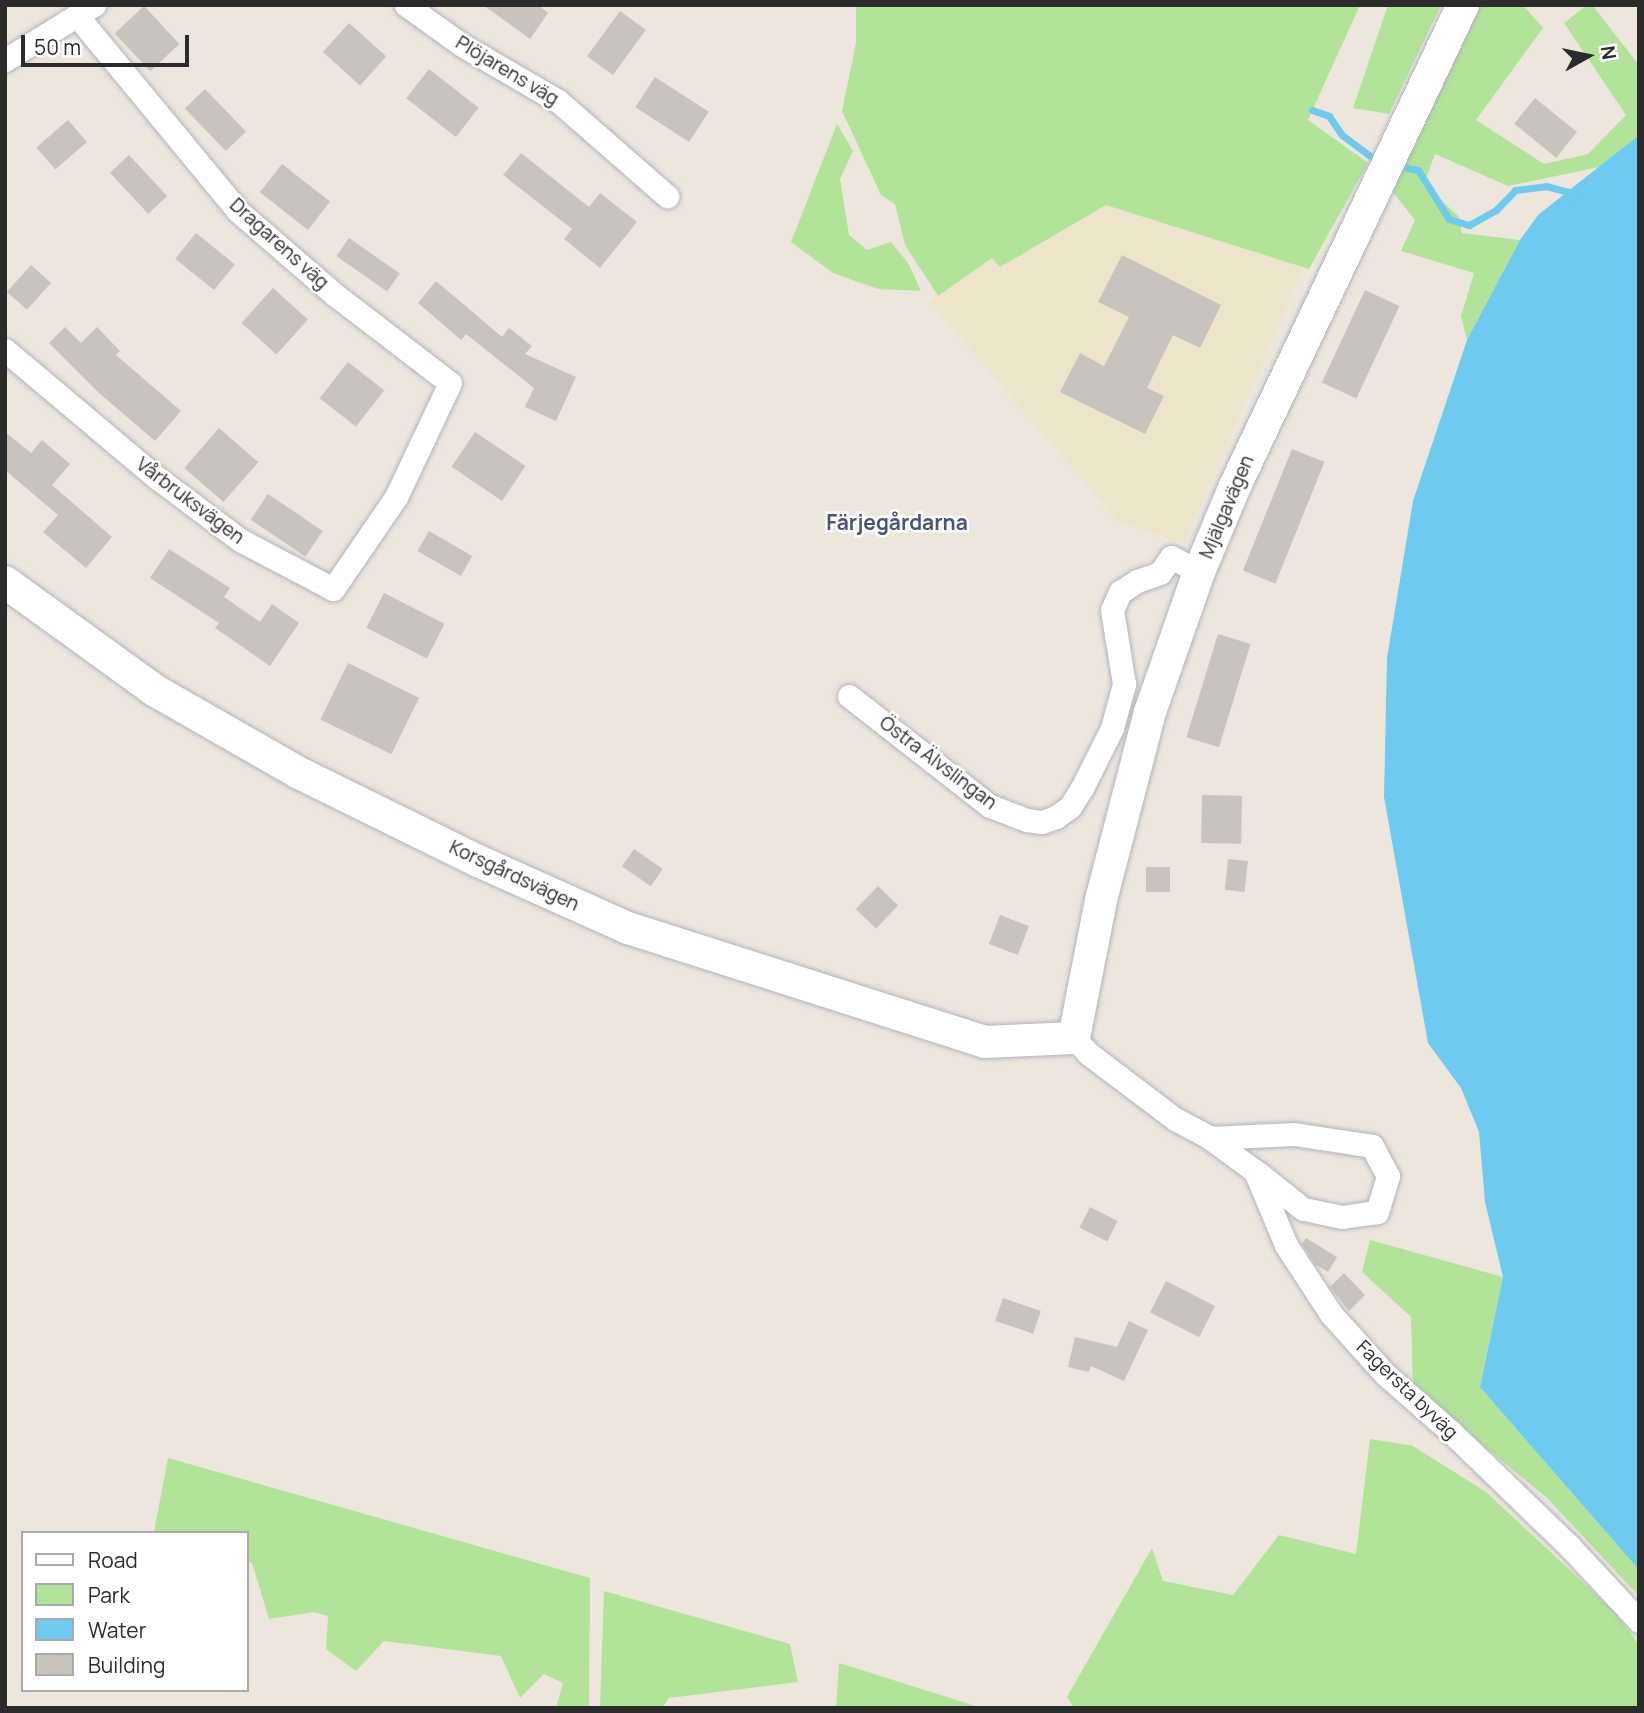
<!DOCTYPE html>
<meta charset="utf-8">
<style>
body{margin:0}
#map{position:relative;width:1644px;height:1713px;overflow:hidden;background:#ede6dd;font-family:Manrope,sans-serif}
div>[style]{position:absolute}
.education>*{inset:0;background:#eee4cc}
.green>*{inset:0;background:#b1e499}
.water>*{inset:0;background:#6fcaef}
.stream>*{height:7px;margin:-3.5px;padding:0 3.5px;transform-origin:3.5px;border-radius:3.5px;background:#6fcaef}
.building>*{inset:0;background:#c8c3bc;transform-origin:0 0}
.roads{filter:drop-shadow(0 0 2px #b1b3bf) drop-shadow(0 0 2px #b1b3bf)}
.street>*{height:23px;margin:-11.5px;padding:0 11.5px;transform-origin:11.5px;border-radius:11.5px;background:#fff}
.secondary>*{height:32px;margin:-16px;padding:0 16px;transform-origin:16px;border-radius:16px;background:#fff}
span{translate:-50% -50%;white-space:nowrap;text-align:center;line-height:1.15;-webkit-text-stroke:5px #fff;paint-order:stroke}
.street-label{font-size:19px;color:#2b2b2b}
.neighbourhood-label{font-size:21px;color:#4a527c;font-weight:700}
.frame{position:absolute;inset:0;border:7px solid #2b2b2b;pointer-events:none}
.legend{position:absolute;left:21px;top:1531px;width:228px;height:161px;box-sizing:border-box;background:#fff;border:2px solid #aaa;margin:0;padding:9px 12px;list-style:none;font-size:21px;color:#2b2b2b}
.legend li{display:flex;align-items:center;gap:14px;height:35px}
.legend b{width:35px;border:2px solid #aaa}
.north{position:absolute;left:1553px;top:21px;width:70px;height:70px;-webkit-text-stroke:5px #fff;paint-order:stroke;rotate:81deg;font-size:19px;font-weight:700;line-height:28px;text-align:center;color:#2b2b2b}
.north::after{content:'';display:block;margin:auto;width:24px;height:32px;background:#2b2b2b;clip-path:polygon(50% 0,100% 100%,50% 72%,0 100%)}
.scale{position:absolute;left:21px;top:35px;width:168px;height:32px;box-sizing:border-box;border:4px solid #2b2b2b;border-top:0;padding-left:9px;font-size:21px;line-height:24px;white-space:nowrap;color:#2b2b2b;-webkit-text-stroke:5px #fff;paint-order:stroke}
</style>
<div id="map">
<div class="education">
<i style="clip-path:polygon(1102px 177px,1314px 243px,1184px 544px,1118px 521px,930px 302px)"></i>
</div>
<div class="green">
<i style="clip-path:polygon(856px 5px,1360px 5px,1308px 120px,1368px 163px,1309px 269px,1106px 205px,1000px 267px,992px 258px,938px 296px,905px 245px,895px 204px,881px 195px,842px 111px,856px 43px)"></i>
<i style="clip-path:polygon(1388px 5px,1441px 5px,1389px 114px,1353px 108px)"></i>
<i style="clip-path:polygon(1473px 5px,1523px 5px,1543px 28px,1476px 120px,1544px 164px,1588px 154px,1626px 115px,1564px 23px,1587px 5px,1592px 5px,1639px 65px,1639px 135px,1599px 167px,1508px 186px,1435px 154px,1424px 184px,1458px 216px,1462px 233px,1520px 240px,1467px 340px,1461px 316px,1474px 273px,1401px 251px,1415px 220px,1389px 187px)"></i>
<i style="clip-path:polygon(837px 124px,853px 151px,840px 179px,849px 235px,867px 250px,891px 242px,908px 263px,921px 291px,878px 289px,833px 273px,791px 242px)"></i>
<i style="clip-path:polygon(1370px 1240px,1503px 1277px,1480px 1387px,1639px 1570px,1639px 1596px,1546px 1497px,1413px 1388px,1411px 1317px,1362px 1272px)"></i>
<i style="clip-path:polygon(1370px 1439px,1413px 1446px,1486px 1492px,1617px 1614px,1639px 1645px,1639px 1708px,1074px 1708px,1067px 1697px,1152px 1548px,1163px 1581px,1233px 1595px,1279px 1535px,1356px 1554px)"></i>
<i style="clip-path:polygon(168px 1458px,590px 1578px,589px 1708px,556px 1708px,563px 1683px,544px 1674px,520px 1698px,501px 1656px,384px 1641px,356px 1671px,326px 1649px,328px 1616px,314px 1612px,269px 1619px,252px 1563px,247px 1561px,247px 1533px,154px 1532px)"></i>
<i style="clip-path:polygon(604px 1591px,790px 1644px,798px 1682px,669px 1698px,662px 1708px,600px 1708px)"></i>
<i style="clip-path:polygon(839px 1663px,982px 1708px,836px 1708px)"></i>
</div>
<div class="water">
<i style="clip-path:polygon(1639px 135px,1639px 1570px,1480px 1387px,1503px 1277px,1485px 1202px,1479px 1132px,1461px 1088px,1428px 1043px,1384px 797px,1387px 658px,1413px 501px,1467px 340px,1520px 240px,1538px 215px)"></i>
</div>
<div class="stream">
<i style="left:1312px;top:110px;width:18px;rotate:19deg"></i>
<i style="left:1329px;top:116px;width:23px;rotate:56deg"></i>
<i style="left:1342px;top:135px;width:45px;rotate:36.9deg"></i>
<i style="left:1397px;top:166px;width:21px;rotate:11deg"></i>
<i style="left:1418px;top:170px;width:58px;rotate:57.7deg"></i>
<i style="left:1449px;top:219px;width:21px;rotate:17deg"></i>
<i style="left:1469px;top:225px;width:31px;rotate:-29deg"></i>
<i style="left:1496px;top:210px;width:28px;rotate:-46deg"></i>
<i style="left:1515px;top:190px;width:31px;rotate:-7deg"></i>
<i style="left:1546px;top:186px;width:23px;rotate:15deg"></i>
<i style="left:1568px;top:192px;width:7px;rotate:45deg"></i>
</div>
<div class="building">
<i style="clip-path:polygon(483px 5px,538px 5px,548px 13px,530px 39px)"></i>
<i style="left:144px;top:6px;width:52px;height:40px;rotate:47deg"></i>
<i style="left:620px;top:11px;width:32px;height:56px;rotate:36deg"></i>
<i style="left:349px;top:23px;width:50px;height:39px;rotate:42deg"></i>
<i style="left:429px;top:69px;width:63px;height:37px;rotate:38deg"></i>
<i style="left:655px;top:77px;width:64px;height:36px;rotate:33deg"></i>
<i style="left:205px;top:89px;width:59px;height:28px;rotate:46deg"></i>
<i style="left:1535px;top:98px;width:54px;height:33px;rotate:39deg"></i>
<i style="left:68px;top:120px;width:29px;height:42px;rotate:49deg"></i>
<i style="clip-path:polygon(521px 153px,589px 207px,600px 193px,637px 222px,600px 268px,564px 239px,572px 229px,503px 175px)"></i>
<i style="left:129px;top:155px;width:56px;height:26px;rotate:47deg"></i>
<i style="left:282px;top:164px;width:61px;height:36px;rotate:38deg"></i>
<i style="left:196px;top:233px;width:50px;height:33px;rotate:39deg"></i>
<i style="left:349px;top:238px;width:62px;height:22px;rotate:35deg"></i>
<i style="clip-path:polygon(1122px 255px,1221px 305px,1200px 348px,1173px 335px,1147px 388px,1164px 396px,1145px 434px,1060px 392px,1080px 353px,1104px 366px,1129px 317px,1098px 302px)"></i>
<i style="left:31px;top:265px;width:27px;height:36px;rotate:42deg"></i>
<i style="clip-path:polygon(436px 281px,502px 337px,509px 328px,532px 346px,525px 354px,576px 377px,556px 421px,525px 407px,534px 388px,466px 334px,461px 340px,418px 303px)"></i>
<i style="left:273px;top:288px;width:47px;height:47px;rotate:42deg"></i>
<i style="left:1365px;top:290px;width:38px;height:102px;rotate:25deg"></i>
<i style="clip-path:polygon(65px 327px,81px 343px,97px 327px,120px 351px,116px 355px,181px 411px,155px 441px,99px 393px,49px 343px)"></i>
<i style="left:348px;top:362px;width:46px;height:46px;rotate:38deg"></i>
<i style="left:219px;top:428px;width:52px;height:53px;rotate:41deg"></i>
<i style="clip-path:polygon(5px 432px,31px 453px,42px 440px,70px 464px,52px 485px,112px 537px,86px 568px,43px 532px,58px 515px,5px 470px)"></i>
<i style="left:475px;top:432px;width:61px;height:42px;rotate:34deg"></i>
<i style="left:1292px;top:449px;width:35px;height:131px;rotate:22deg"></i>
<i style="left:268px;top:494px;width:66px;height:31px;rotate:34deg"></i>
<i style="left:429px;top:531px;width:50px;height:23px;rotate:30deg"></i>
<i style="clip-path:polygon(169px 549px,230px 588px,224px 597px,260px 622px,272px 604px,299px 623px,270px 666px,215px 628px,219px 623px,150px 578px)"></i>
<i style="left:384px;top:593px;width:68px;height:39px;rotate:27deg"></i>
<i style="left:1218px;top:634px;width:34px;height:108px;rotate:17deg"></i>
<i style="left:348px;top:663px;width:79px;height:63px;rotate:26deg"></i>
<i style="left:1202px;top:795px;width:40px;height:48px;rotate:1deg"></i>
<i style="left:634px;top:849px;width:35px;height:21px;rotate:35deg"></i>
<i style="left:1228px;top:859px;width:20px;height:31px;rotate:6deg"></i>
<i style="left:1146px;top:867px;width:24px;height:25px"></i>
<i style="left:878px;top:886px;width:28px;height:32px;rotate:44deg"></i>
<i style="left:1000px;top:915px;width:31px;height:31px;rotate:21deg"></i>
<i style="left:1090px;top:1207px;width:31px;height:23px;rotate:27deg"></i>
<i style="clip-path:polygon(1306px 1238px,1337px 1257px,1328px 1272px,1315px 1264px,1302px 1244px)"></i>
<i style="clip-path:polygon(1344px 1273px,1365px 1295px,1349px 1311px,1330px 1287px)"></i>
<i style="left:1166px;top:1281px;width:55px;height:35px;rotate:27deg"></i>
<i style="left:1003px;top:1298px;width:40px;height:24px;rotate:19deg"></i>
<i style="clip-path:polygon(1129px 1321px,1148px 1330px,1124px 1381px,1091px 1366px,1089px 1372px,1068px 1367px,1075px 1337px,1117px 1347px)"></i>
</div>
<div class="roads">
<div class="street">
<i style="left:406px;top:5px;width:69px;rotate:35.5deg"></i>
<i style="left:462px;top:45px;width:111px;rotate:30.3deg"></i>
<i style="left:558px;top:101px;width:145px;rotate:41.1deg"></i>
<i style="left:5px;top:60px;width:105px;rotate:-31.7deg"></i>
<i style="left:5px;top:350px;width:197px;rotate:40.1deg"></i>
<i style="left:156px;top:477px;width:105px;rotate:36.9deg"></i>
<i style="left:240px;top:540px;width:105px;rotate:27.8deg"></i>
<i style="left:333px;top:589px;width:112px;rotate:-55.6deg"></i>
<i style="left:396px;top:497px;width:126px;rotate:-64.7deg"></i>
<i style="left:450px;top:383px;width:146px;rotate:-142.5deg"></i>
<i style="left:334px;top:294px;width:127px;rotate:-139.2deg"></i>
<i style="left:238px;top:211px;width:251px;rotate:-129.5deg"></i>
<i style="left:849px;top:696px;width:179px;rotate:38deg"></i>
<i style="left:990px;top:806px;width:40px;rotate:21deg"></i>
<i style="left:1027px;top:820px;width:15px;rotate:8deg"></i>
<i style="left:1042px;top:822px;width:15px;rotate:-20deg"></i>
<i style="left:1056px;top:817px;width:17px;rotate:-36deg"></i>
<i style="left:1070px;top:807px;width:22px;rotate:-58deg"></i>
<i style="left:1082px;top:788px;width:67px;rotate:-63.4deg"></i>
<i style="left:1112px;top:728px;width:46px;rotate:-74.7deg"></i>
<i style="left:1124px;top:684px;width:75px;rotate:-99.2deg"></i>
<i style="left:1112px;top:610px;width:20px;rotate:-66deg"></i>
<i style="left:1120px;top:592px;width:20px;rotate:-33deg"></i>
<i style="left:1137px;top:581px;width:24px;rotate:-19deg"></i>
<i style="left:1160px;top:573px;width:19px;rotate:-55deg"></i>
<i style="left:1171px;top:557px;width:32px;rotate:28deg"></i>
<i style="left:1074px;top:1038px;width:22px;rotate:47deg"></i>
<i style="left:1089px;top:1054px;width:108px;rotate:37.1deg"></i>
<i style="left:1175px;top:1119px;width:40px;rotate:28deg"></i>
<i style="left:1210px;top:1138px;width:56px;rotate:36.3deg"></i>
<i style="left:1255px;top:1171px;width:80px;rotate:67.3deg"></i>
<i style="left:1286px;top:1245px;width:82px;rotate:56.9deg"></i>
<i style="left:1331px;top:1314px;width:81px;rotate:48deg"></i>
<i style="left:1385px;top:1374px;width:88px;rotate:41.3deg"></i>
<i style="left:1451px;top:1432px;width:165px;rotate:44deg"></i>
<i style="left:1570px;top:1547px;width:101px;rotate:47deg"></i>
<i style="left:1210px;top:1138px;width:84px;rotate:-2.7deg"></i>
<i style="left:1294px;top:1134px;width:79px;rotate:8.7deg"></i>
<i style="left:1372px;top:1146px;width:34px;rotate:62deg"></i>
<i style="left:1388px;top:1176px;width:38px;rotate:107deg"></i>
<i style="left:1377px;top:1212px;width:35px;rotate:172deg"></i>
<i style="left:1342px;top:1217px;width:40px;rotate:-168deg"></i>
<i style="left:1303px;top:1209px;width:58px;rotate:-141.3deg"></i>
</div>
<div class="secondary">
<i style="left:5px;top:582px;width:184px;rotate:35.9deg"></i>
<i style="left:154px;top:690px;width:167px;rotate:29.8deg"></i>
<i style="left:299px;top:773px;width:199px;rotate:26.2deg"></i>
<i style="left:478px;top:861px;width:164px;rotate:24.1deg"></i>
<i style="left:628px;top:928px;width:375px;rotate:17.7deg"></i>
<i style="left:985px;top:1042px;width:89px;rotate:-2.6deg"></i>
<i style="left:1074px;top:1038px;width:141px;rotate:-78.9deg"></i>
<i style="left:1101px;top:900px;width:194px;rotate:-75.4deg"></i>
<i style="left:1150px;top:712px;width:148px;rotate:-70.7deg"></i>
<i style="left:1199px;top:572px;width:93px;rotate:-67.3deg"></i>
<i style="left:1235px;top:486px;width:532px;rotate:-64.64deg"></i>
</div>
</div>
<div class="street-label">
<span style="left:507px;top:71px;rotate:31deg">Plöjarens väg</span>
<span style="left:279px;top:244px;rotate:42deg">Dragarens väg</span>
<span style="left:190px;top:501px;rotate:37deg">Vårbruksvägen</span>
<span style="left:1227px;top:507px;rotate:-67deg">Mjälgavägen</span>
<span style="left:938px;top:763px;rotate:37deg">Östra Älvslingan</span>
<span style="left:514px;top:876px;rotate:25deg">Korsgårdsvägen</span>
<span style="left:1407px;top:1390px;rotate:44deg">Fagersta byväg</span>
</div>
<div class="neighbourhood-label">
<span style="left:897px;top:522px">Färjegårdarna</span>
</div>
<div class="frame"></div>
<ul class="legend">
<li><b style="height:9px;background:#fff"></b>Road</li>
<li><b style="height:19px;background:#b1e499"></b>Park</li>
<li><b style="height:19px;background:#6fcaef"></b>Water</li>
<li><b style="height:19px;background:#c8c3bc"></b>Building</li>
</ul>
<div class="north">N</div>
<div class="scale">50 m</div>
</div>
